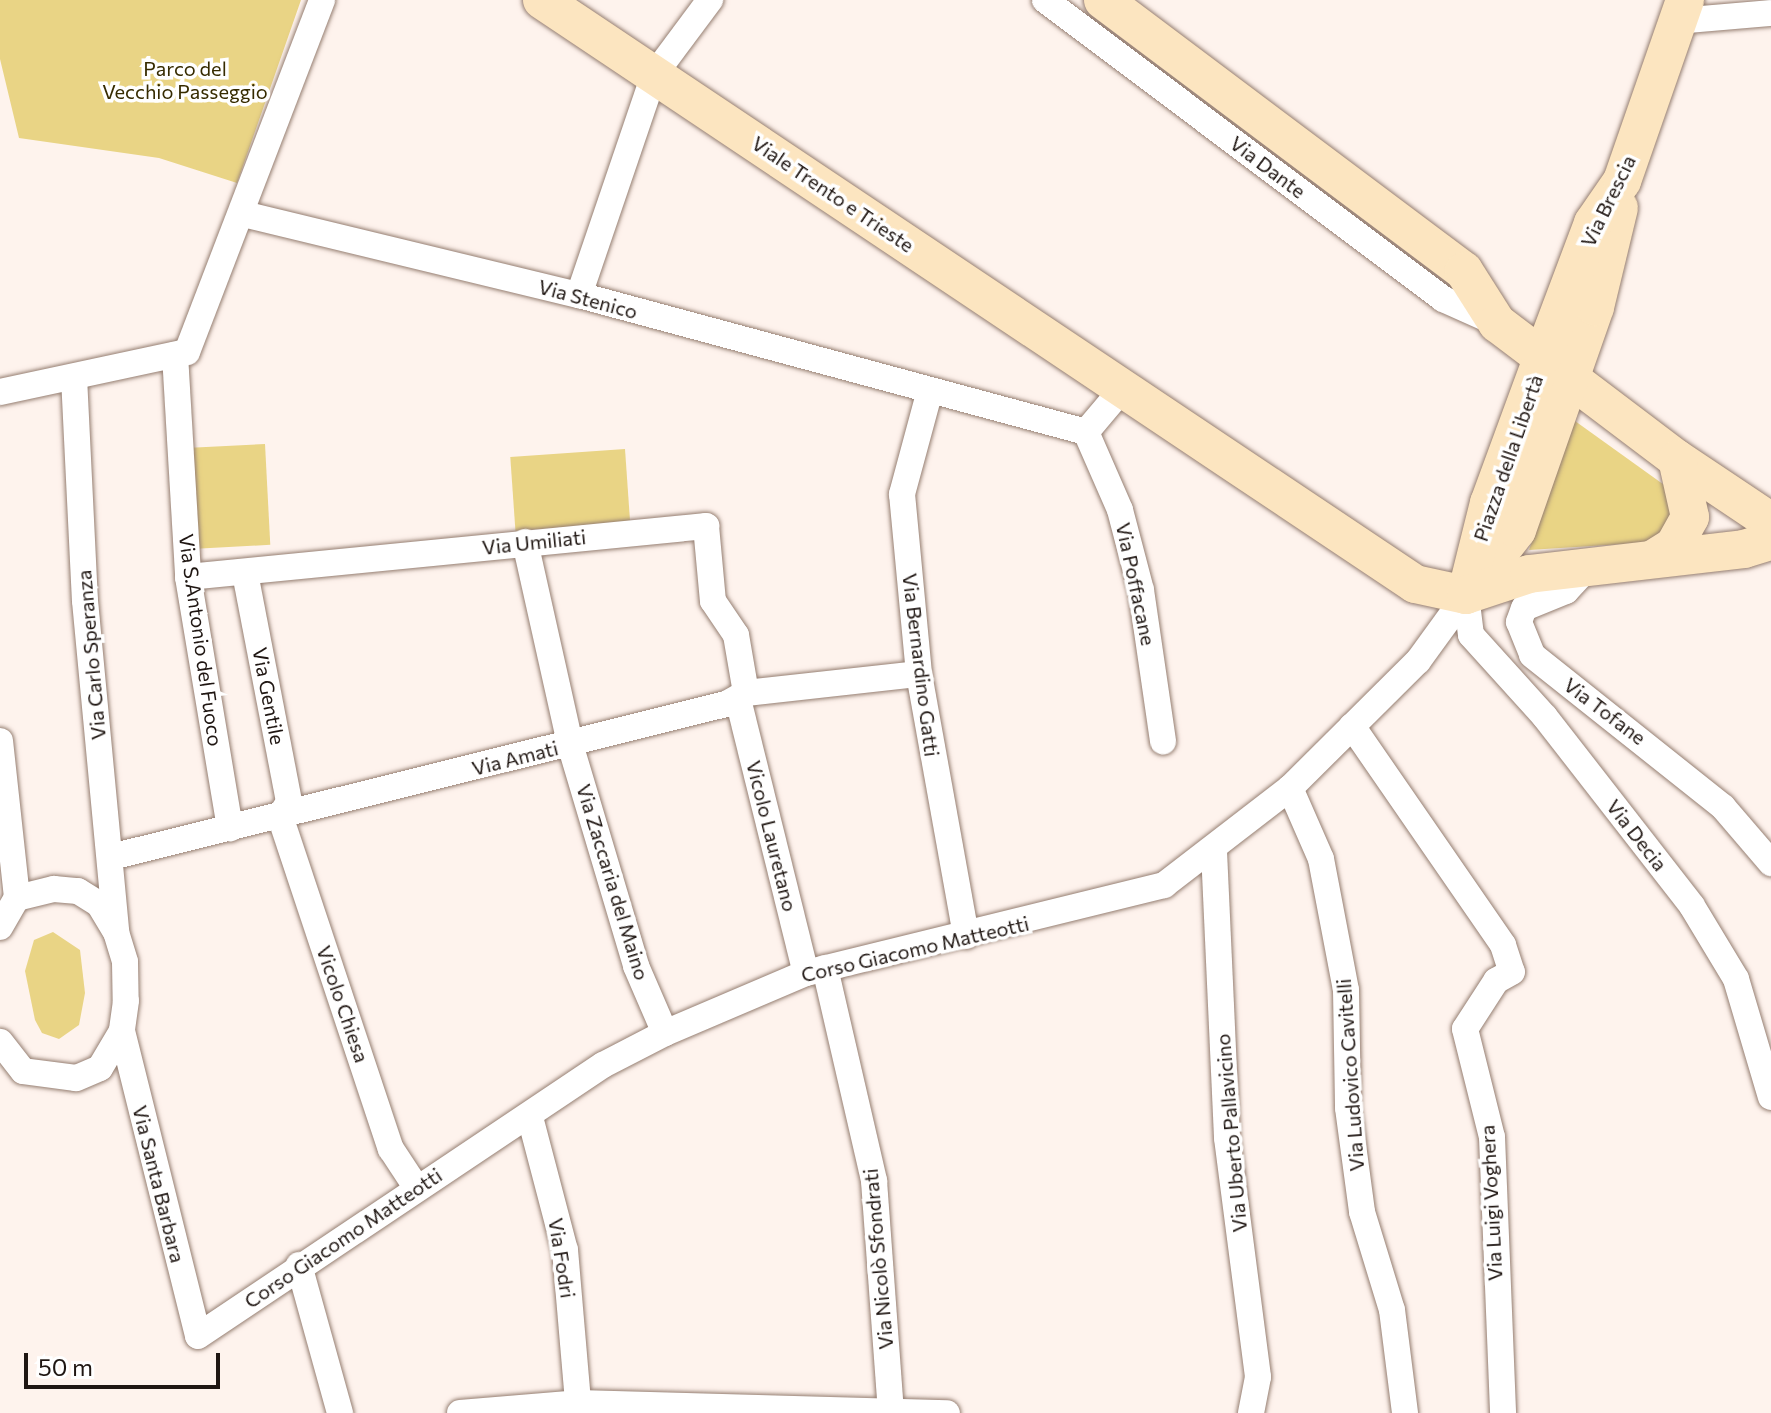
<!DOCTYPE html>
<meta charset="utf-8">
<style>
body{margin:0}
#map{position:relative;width:1771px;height:1413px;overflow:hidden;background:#fef3ed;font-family:Commissioner,sans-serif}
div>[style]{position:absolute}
.green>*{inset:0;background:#e9d485;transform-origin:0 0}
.roads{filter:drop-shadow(0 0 2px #957e71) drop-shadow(0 0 2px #957e71)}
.street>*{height:26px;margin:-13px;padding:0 13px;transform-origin:13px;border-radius:13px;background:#fff}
.secondary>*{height:38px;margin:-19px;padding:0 19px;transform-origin:19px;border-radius:19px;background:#fce5c0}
span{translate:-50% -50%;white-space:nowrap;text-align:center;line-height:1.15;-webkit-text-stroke:7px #fff;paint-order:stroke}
.park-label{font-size:20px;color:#362b00}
.street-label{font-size:20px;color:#1f1612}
.scale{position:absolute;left:24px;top:1353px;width:196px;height:36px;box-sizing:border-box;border:4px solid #1f1612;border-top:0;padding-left:10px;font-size:24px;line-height:28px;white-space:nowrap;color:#1f1612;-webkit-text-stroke:6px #fff;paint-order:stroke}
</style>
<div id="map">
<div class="green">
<i style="clip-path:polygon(0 0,301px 0,237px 183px,159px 158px,19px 138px,0 59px)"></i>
<i style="clip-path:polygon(1575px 421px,1667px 487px,1680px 513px,1655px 542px,1529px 550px)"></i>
<i style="left:265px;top:444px;width:101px;height:74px;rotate:87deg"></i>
<i style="left:625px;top:449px;width:74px;height:115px;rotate:86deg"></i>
<i style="clip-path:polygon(53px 932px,80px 950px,85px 993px,79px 1025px,59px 1039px,42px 1033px,35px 1020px,25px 971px,34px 940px)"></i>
</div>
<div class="roads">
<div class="street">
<i style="left:1045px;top:0;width:498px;rotate:36.9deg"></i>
<i style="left:1443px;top:299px;width:59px;rotate:24deg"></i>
<i style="left:1677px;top:21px;width:94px;rotate:-4.9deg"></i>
<i style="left:243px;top:214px;width:346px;rotate:13.6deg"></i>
<i style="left:579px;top:295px;width:525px;rotate:15.12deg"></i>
<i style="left:579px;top:295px;width:232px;rotate:-71.2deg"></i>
<i style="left:654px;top:75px;width:94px;rotate:-53.3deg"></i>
<i style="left:175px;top:355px;width:222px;rotate:86.6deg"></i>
<i style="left:188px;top:577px;width:255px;rotate:80.5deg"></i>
<i style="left:74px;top:377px;width:224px;rotate:87.2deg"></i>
<i style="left:85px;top:601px;width:332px;rotate:84.6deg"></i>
<i style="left:0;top:392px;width:191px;rotate:-12.1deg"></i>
<i style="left:187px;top:352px;width:377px;rotate:-69deg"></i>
<i style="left:929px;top:394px;width:104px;rotate:105.1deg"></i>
<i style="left:902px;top:494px;width:181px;rotate:84.6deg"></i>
<i style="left:919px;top:674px;width:266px;rotate:79.8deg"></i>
<i style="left:1086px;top:432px;width:85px;rotate:66.4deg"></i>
<i style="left:1120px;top:510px;width:83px;rotate:75.3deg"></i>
<i style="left:1141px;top:590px;width:153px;rotate:81.7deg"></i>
<i style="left:1086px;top:432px;width:59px;rotate:-49.8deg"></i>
<i style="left:525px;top:542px;width:207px;rotate:77.4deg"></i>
<i style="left:570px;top:744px;width:232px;rotate:73.4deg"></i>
<i style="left:636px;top:966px;width:73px;rotate:66.6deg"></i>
<i style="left:1592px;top:563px;width:38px;rotate:133deg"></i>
<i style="left:1566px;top:591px;width:45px;rotate:158deg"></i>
<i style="left:1524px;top:608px;width:15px;rotate:110deg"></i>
<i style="left:1519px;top:622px;width:35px;rotate:68deg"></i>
<i style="left:1532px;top:655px;width:244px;rotate:38.5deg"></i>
<i style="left:1723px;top:807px;width:74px;rotate:49.4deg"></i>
<i style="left:245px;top:573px;width:233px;rotate:79.1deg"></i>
<i style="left:289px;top:802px;width:17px;rotate:123deg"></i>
<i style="left:280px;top:816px;width:351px;rotate:71.6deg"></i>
<i style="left:391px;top:1149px;width:45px;rotate:56.7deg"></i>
<i style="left:188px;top:577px;width:521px;rotate:-5.62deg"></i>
<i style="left:706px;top:526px;width:75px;rotate:84.7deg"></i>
<i style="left:713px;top:601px;width:41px;rotate:55.9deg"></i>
<i style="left:736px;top:635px;width:59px;rotate:80.2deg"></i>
<i style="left:1466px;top:595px;width:40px;rotate:82.9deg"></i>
<i style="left:1471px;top:635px;width:110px;rotate:47.9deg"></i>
<i style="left:1545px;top:717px;width:239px;rotate:52.1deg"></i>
<i style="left:1692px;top:906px;width:85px;rotate:58.9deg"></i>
<i style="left:1736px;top:979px;width:123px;rotate:73.5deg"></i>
<i style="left:738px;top:699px;width:282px;rotate:76.1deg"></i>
<i style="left:1352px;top:726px;width:266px;rotate:55.4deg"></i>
<i style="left:1503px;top:945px;width:28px;rotate:72deg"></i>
<i style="left:1512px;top:972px;width:18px;rotate:151deg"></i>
<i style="left:1496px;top:981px;width:57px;rotate:122.9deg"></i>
<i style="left:1465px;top:1029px;width:111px;rotate:76deg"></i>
<i style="left:1492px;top:1137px;width:276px;rotate:87.7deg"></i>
<i style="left:0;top:741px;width:158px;rotate:83.8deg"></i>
<i style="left:1290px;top:788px;width:77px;rotate:66.4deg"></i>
<i style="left:1321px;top:859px;width:133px;rotate:79.2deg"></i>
<i style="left:1346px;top:990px;width:118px;rotate:89deg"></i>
<i style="left:1348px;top:1108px;width:105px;rotate:82.3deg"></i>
<i style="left:1362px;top:1212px;width:102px;rotate:73deg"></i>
<i style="left:1392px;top:1310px;width:104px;rotate:82.8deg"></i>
<i style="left:1214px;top:851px;width:287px;rotate:87.4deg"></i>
<i style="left:1227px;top:1138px;width:241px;rotate:82.6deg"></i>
<i style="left:1258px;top:1377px;width:37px;rotate:101deg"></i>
<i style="left:111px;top:857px;width:634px;rotate:-13.97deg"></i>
<i style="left:726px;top:704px;width:23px;rotate:-29deg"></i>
<i style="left:746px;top:693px;width:174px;rotate:-6.3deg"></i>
<i style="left:0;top:927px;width:34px;rotate:-60deg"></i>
<i style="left:17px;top:898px;width:38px;rotate:-14deg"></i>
<i style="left:54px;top:889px;width:24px;rotate:5deg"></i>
<i style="left:78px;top:891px;width:25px;rotate:32deg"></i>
<i style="left:99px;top:904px;width:33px;rotate:59deg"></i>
<i style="left:116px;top:932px;width:31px;rotate:73deg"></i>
<i style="left:125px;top:962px;width:39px;rotate:89deg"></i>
<i style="left:126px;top:1001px;width:30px;rotate:98deg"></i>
<i style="left:122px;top:1031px;width:43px;rotate:120.7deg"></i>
<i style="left:100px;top:1068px;width:26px;rotate:157deg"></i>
<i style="left:76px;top:1078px;width:53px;rotate:-172.5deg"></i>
<i style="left:23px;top:1071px;width:37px;rotate:-128deg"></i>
<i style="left:825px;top:968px;width:219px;rotate:77deg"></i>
<i style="left:874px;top:1181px;width:230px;rotate:85.8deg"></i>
<i style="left:122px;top:1031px;width:314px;rotate:76deg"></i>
<i style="left:198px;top:1336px;width:487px;rotate:-33.8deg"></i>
<i style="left:603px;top:1065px;width:70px;rotate:-27.3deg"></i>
<i style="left:665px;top:1033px;width:153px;rotate:-23.1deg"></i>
<i style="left:806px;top:973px;width:369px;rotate:-13.8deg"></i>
<i style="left:1164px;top:885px;width:159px;rotate:-37.6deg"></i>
<i style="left:1290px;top:788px;width:180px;rotate:-44.8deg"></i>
<i style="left:1418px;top:661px;width:82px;rotate:-54deg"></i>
<i style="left:530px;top:1117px;width:138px;rotate:75.3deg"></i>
<i style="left:565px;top:1250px;width:154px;rotate:85.1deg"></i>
<i style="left:299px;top:1265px;width:154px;rotate:74.5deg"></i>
<i style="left:460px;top:1413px;width:118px;rotate:-4.8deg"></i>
<i style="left:578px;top:1403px;width:369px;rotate:1.6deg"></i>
</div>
<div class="secondary">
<i style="left:542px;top:0;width:1050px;rotate:33.78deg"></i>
<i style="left:1415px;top:584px;width:52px;rotate:12.2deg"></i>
<i style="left:1103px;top:0;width:451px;rotate:36.9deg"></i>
<i style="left:1464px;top:271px;width:62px;rotate:57.6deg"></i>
<i style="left:1497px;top:323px;width:226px;rotate:37.1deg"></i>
<i style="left:1677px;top:459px;width:113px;rotate:33.8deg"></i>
<i style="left:1653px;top:559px;width:25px;rotate:-32deg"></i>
<i style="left:1674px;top:546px;width:33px;rotate:-61deg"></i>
<i style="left:1690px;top:517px;width:59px;rotate:-102.6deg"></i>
<i style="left:1475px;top:584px;width:68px;rotate:-52.1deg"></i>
<i style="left:1517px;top:530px;width:236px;rotate:-70.7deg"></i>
<i style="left:1595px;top:307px;width:102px;rotate:-76.4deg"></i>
<i style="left:1466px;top:595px;width:95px;rotate:-76deg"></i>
<i style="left:1489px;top:503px;width:157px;rotate:-69.8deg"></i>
<i style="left:1543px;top:356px;width:142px;rotate:-69.4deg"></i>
<i style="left:1593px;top:223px;width:51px;rotate:-55.4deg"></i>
<i style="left:1622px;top:181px;width:192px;rotate:-70.8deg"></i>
<i style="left:1466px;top:595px;width:66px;rotate:-18.4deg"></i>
<i style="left:1529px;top:574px;width:216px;rotate:-6.6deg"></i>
<i style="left:1744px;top:549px;width:28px;rotate:-17deg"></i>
</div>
</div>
<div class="park-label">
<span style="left:185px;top:80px">Parco del<br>Vecchio Passeggio</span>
</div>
<div class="street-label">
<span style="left:1268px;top:167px;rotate:37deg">Via Dante</span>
<span style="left:833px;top:194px;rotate:34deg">Viale Trento e Trieste</span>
<span style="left:1608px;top:201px;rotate:-64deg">Via Brescia</span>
<span style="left:588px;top:299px;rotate:15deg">Via Stenico</span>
<span style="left:1508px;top:458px;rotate:-71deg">Piazza della Libertà</span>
<span style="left:534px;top:542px;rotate:-6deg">Via Umiliati</span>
<span style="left:1136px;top:584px;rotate:78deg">Via Poffacane</span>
<span style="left:201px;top:640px;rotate:82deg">Via S.Antonio del Fuoco</span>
<span style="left:91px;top:655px;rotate:-95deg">Via Carlo Speranza</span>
<span style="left:921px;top:665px;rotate:83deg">Via Bernardino Gatti</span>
<span style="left:269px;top:696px;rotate:79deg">Via Gentile</span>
<span style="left:1605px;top:711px;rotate:37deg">Via Tofane</span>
<span style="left:515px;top:758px;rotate:-14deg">Via Amati</span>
<span style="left:1637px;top:835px;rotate:52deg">Via Decia</span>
<span style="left:772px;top:836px;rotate:76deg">Vicolo Lauretano</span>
<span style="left:613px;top:882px;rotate:73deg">Via Zaccaria del Maino</span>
<span style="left:915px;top:949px;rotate:-13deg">Corso Giacomo Matteotti</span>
<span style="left:343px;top:1004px;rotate:71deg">Vicolo Chiesa</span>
<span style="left:1350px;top:1075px;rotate:-94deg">Via Ludovico Cavitelli</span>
<span style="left:1231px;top:1133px;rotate:-95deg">Via Uberto Pallavicino</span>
<span style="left:159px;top:1184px;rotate:76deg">Via Santa Barbara</span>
<span style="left:1491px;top:1203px;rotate:-93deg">Via Luigi Voghera</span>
<span style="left:343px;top:1238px;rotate:-34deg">Corso Giacomo Matteotti</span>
<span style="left:562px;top:1258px;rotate:81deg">Via Fodri</span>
<span style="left:878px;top:1259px;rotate:-95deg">Via Nicolò Sfondrati</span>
</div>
<div class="scale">50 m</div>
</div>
